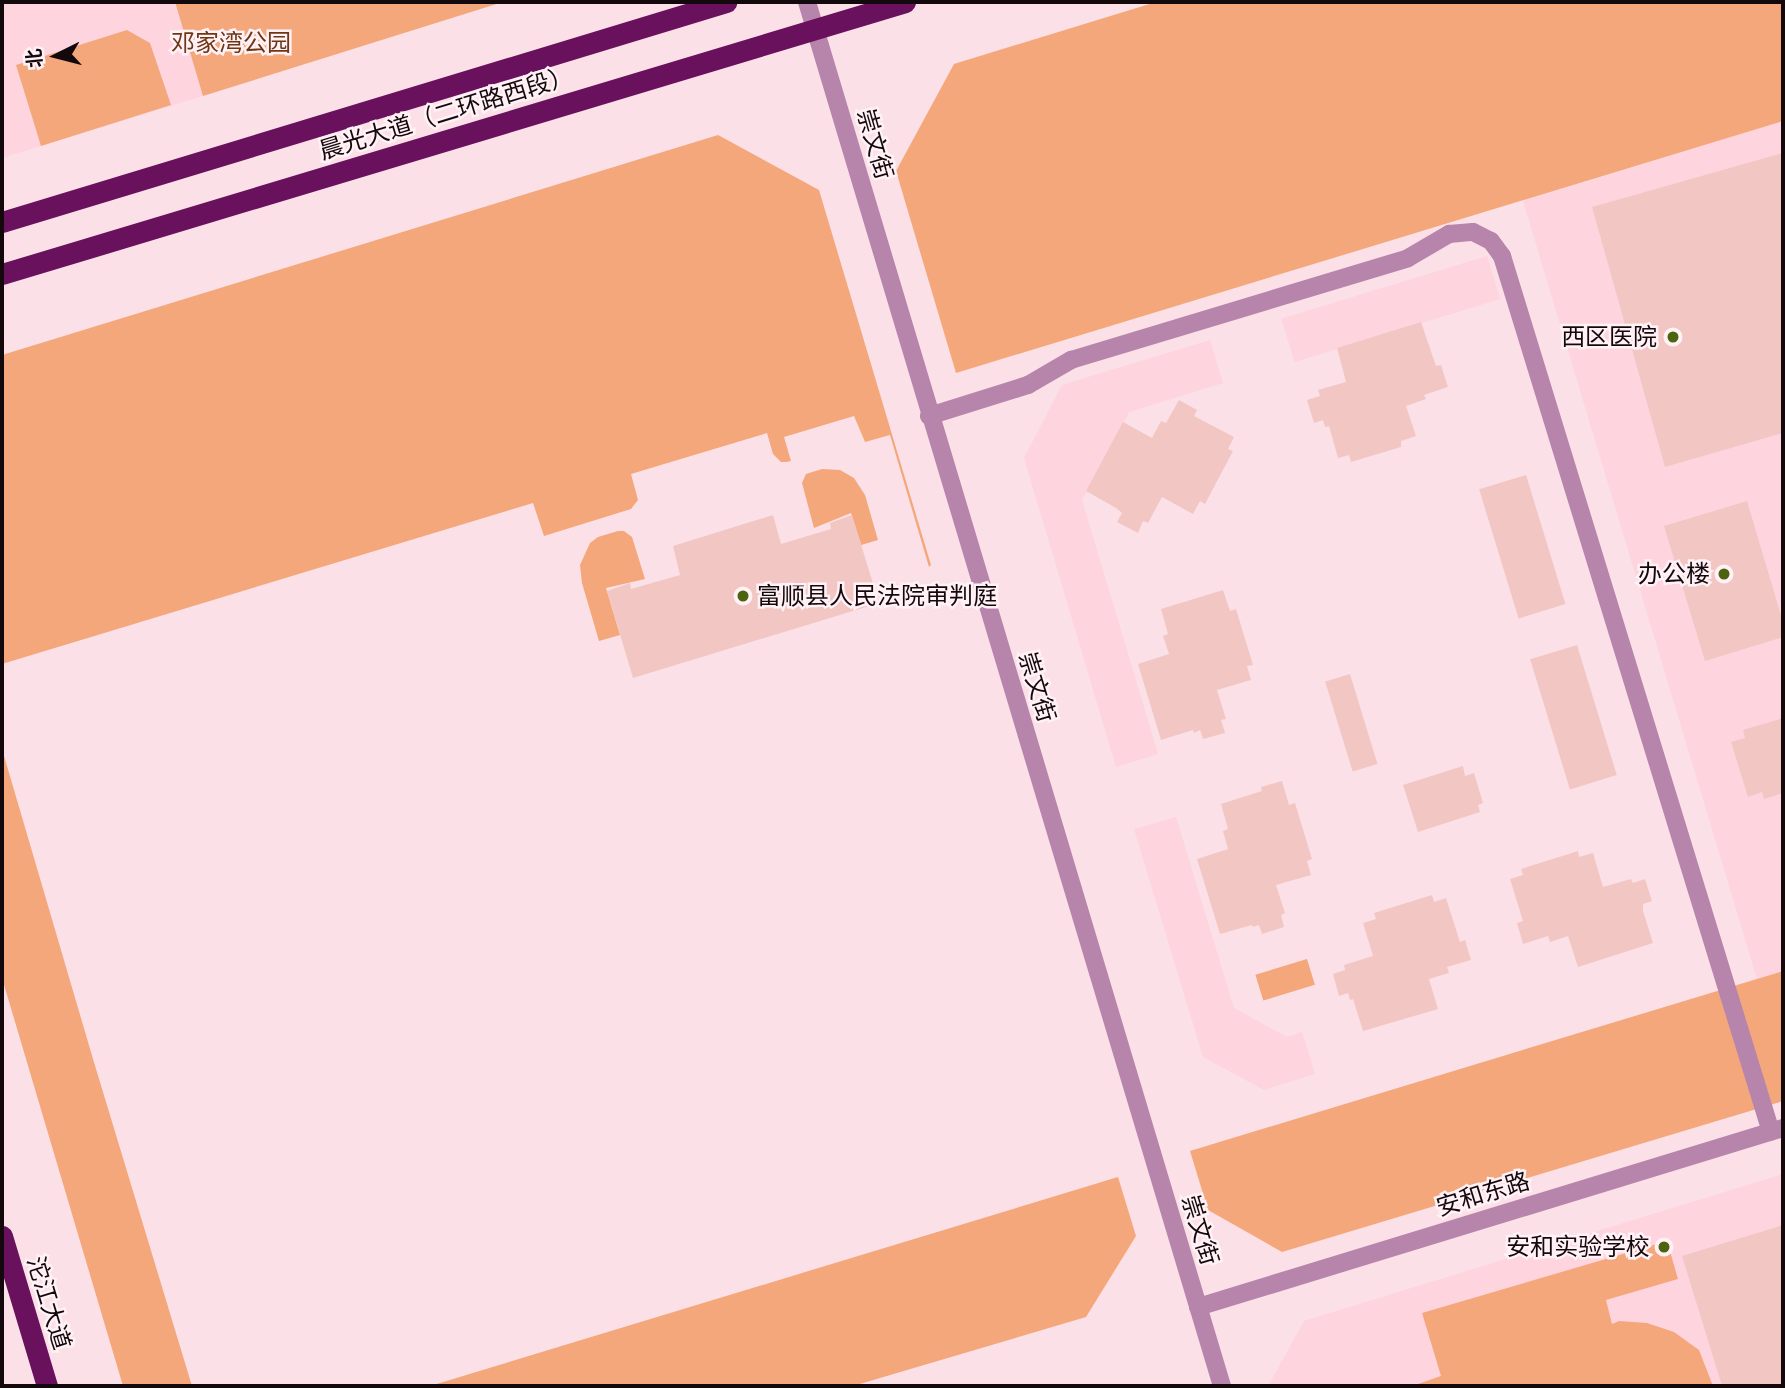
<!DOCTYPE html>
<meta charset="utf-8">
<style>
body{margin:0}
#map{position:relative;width:1785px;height:1388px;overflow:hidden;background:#fbe0e7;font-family:Poppins,"Noto Sans SC",sans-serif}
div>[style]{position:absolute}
.built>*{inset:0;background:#fed4df;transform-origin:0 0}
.green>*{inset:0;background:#f4a77b;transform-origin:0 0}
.building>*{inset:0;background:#f2c7c3;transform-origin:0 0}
.minor>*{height:18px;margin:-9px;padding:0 9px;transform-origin:9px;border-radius:9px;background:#b784ab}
.highway>*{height:21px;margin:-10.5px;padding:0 10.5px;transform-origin:10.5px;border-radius:10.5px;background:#69115c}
.dots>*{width:19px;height:19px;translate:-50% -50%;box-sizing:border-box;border:4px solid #fff1f5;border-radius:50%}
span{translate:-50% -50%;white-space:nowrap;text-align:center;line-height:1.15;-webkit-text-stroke:5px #fff1f5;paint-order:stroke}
.park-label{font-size:24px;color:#6e3714}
.street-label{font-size:24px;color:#13090c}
.poi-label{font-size:24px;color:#13090c}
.right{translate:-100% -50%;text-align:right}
.left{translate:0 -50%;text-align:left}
.frame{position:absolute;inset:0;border:4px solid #13090c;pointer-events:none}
.north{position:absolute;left:21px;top:21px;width:70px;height:70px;-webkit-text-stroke:5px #fff1f5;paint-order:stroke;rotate:264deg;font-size:19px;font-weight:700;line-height:28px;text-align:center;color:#13090c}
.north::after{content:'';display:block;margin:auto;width:24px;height:32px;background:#13090c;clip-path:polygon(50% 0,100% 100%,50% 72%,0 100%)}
</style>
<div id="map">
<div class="built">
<i style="clip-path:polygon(2px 2px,175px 2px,203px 96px,2px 158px)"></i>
<i style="clip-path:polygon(1783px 121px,1783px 971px,1757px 979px,1523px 201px)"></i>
<i style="left:1487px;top:256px;width:45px;height:215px;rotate:73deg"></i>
<i style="clip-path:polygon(1210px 340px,1223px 383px,1129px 412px,1082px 500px,1158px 754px,1116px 767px,1024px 458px,1062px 385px)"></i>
<i style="clip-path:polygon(1176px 817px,1234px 1008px,1287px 1037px,1302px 1032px,1315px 1074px,1264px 1090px,1203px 1057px,1134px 829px)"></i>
<i style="clip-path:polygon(1783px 1174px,1783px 1386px,1268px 1386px,1304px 1321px)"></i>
</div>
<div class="green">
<i style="clip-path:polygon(175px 2px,503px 2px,203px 96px)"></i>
<i style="clip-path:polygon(1156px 2px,1783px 2px,1783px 121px,956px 373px,896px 171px,954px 64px)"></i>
<i style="clip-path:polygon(127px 30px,150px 43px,171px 105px,41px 146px,16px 65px)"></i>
<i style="clip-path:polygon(718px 135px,819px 190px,931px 565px,929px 567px,890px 435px,865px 442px,854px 416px,784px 437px,791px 461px,786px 462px,781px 462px,773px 454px,767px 433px,631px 474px,638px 500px,631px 509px,544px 536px,533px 503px,2px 664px,2px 355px)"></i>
<i style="clip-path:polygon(822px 469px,840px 470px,854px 478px,865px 495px,878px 540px,861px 545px,851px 513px,814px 528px,802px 483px,806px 474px)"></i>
<i style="clip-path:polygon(618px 531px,624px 531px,632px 537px,645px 579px,606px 588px,620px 635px,599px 641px,582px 583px,580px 565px,590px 543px,598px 537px)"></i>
<i style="clip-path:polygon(2px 749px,93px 1059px,192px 1386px,123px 1386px,2px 978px)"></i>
<i style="left:1307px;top:959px;width:27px;height:54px;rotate:73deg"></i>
<i style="clip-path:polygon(1783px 971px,1783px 1101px,1282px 1252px,1208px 1210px,1190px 1151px)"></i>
<i style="clip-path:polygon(1118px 1177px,1136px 1236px,1086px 1317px,853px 1386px,430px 1386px)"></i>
<i style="clip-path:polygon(1667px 1241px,1678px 1279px,1606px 1300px,1612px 1324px,1619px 1321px,1647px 1323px,1674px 1332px,1699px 1350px,1713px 1386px,1412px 1386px,1441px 1376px,1422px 1313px)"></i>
</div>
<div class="building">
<i style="clip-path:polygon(1783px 153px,1783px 433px,1665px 467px,1592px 207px)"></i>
<i style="clip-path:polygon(1421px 322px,1436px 366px,1441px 365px,1448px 387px,1424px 395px,1426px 399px,1406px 406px,1416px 436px,1401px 441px,1401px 447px,1351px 462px,1349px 455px,1338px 458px,1329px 426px,1325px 427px,1323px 420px,1314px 423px,1307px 400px,1320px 396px,1318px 390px,1346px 382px,1337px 348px)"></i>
<i style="clip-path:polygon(1179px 400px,1197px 410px,1194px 416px,1234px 437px,1228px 449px,1233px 451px,1205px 504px,1200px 501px,1193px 514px,1162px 497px,1148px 523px,1143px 521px,1138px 533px,1117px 522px,1122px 513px,1116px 508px,1086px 491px,1123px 422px,1152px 438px,1161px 421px,1166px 423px)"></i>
<i style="left:1526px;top:475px;width:135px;height:49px;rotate:73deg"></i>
<i style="clip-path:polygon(1747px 501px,1783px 622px,1783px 637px,1705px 661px,1664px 526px)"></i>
<i style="clip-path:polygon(773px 515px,781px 544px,831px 529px,830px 523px,852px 515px,879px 603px,633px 678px,607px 591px,630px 583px,631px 589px,680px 575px,673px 546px)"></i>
<i style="clip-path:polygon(1223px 590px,1230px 611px,1236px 609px,1253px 665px,1247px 666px,1251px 680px,1217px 690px,1226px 719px,1221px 720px,1225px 733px,1203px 739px,1200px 730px,1194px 733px,1193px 730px,1161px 740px,1138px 664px,1169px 654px,1163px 636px,1168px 634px,1161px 609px)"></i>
<i style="left:1577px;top:645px;width:136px;height:49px;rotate:73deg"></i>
<i style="left:1350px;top:674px;width:94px;height:26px;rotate:73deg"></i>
<i style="clip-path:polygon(1783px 718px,1783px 793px,1764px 799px,1762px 792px,1748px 797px,1731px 742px,1745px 738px,1743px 730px)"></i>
<i style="clip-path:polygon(1463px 766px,1465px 776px,1474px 773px,1483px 803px,1478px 805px,1480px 812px,1418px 832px,1403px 785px)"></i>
<i style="clip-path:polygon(1282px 781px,1289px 805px,1295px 803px,1312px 859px,1307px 861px,1311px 875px,1276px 885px,1285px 913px,1281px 915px,1284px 927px,1262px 934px,1259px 925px,1253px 927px,1252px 925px,1220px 934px,1197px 859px,1228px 849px,1223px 831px,1228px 829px,1221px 804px,1262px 791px,1261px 787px)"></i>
<i style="clip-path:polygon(1578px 851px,1579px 857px,1593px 853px,1603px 887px,1631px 879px,1633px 883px,1645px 879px,1652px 901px,1643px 904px,1643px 911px,1653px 943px,1578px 967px,1568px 936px,1550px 942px,1548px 936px,1523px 944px,1517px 923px,1523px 921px,1510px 879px,1523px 875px,1521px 869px)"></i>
<i style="clip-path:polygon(1432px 895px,1434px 902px,1446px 898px,1460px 942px,1465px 940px,1471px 960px,1447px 967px,1449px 973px,1429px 979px,1438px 1009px,1363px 1031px,1353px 999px,1350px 1000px,1348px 993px,1339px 996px,1333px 974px,1345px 970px,1344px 965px,1373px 956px,1363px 923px,1376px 919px,1374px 913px)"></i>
<i style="clip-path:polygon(1783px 1225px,1783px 1386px,1722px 1386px,1682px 1256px)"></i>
</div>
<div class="minor">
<i style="left:807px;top:2px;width:1445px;rotate:73.31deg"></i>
<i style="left:929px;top:416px;width:104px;rotate:-17.4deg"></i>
<i style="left:1028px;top:385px;width:50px;rotate:-30.2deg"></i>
<i style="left:1071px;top:360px;width:352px;rotate:-16.8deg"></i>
<i style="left:1408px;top:258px;width:48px;rotate:-30.3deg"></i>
<i style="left:1449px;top:234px;width:24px;rotate:-5deg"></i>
<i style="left:1473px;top:232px;width:20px;rotate:27deg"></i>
<i style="left:1491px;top:241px;width:19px;rotate:54deg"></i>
<i style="left:1502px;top:256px;width:916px;rotate:72.93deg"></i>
<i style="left:1198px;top:1307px;width:612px;rotate:-17.01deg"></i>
</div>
<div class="highway">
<i style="left:2px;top:222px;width:757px;rotate:-16.9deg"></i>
<i style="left:2px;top:274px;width:943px;rotate:-16.76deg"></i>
<i style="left:2px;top:1236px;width:157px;rotate:73.3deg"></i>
</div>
<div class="dots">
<i style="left:1673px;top:337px;background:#4c6310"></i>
<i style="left:1724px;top:574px;background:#4c6310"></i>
<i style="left:743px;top:596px;background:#4c6310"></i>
<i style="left:1664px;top:1247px;background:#4c6310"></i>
</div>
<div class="park-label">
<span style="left:231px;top:43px">邓家湾公园</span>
</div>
<div class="street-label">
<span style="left:446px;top:113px;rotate:-17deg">晨光大道（二环路西段）</span>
<span style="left:875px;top:144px;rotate:74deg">崇文街</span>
<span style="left:1037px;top:687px;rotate:73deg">崇文街</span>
<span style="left:1483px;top:1194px;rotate:-17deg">安和东路</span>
<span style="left:1200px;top:1230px;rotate:73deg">崇文街</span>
<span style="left:49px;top:1303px;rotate:73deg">沱江大道</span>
</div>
<div class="poi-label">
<span class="right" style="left:1657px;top:337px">西区医院</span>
<span class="right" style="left:1710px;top:574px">办公楼</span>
<span class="left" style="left:757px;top:596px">富顺县人民法院审判庭</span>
<span class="right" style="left:1650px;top:1247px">安和实验学校</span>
</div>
<div class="frame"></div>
<div class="north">北</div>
</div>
